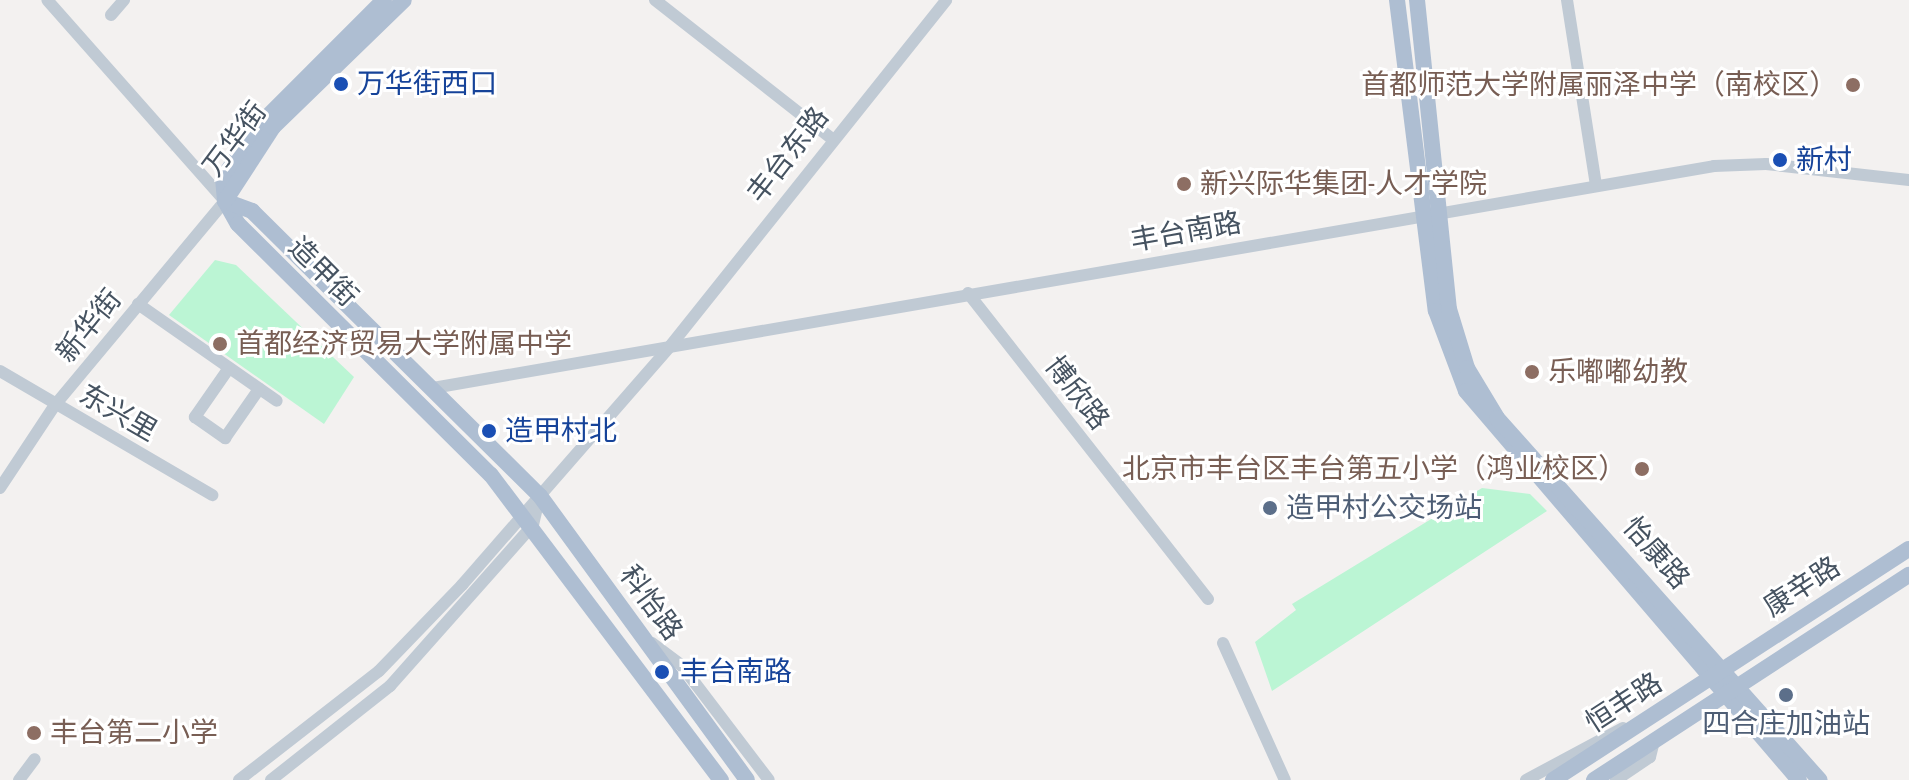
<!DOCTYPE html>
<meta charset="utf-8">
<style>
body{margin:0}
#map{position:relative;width:1909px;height:780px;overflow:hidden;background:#f3f1f0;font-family:"Roboto Condensed","Noto Sans SC",sans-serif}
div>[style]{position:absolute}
.green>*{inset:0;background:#bbf5d4}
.minor>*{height:12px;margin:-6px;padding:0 6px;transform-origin:6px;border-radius:6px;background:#c0cad4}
.major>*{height:16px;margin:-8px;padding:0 8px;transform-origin:8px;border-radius:8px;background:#aebed2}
.dots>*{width:22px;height:22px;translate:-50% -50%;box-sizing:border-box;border:4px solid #fff;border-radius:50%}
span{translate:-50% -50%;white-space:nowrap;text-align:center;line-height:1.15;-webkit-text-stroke:6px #fff;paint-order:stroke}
.transit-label{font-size:28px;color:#164399}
.left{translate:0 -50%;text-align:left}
.education-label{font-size:28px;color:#785e54}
.right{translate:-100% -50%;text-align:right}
.street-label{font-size:28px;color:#465361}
.service-label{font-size:28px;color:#4e5e75}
</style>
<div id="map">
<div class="green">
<i style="clip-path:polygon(215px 260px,236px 265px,354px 377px,324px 424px,169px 315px)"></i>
<i style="clip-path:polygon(1482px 488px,1530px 494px,1547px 511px,1272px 691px,1255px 642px,1296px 610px,1292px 604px)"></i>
</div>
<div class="minor">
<i style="left:655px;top:0;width:222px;rotate:38.1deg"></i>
<i style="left:1567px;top:0;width:188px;rotate:81.1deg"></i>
<i style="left:111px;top:15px;width:20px;rotate:-49deg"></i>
<i style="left:968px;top:293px;width:389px;rotate:51.9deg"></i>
<i style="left:138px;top:304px;width:169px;rotate:34.9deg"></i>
<i style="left:229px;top:368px;width:60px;rotate:124.8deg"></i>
<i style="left:195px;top:417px;width:37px;rotate:35deg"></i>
<i style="left:225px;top:438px;width:60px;rotate:-55.2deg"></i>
<i style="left:0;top:371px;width:246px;rotate:30.3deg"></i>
<i style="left:433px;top:388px;width:1300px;rotate:-9.83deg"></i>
<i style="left:1714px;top:166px;width:52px;rotate:-2.2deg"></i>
<i style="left:1766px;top:164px;width:144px;rotate:6.4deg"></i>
<i style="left:0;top:488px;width:100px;rotate:-56.5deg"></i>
<i style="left:55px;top:405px;width:266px;rotate:-50.2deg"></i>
<i style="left:225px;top:201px;width:268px;rotate:-131.5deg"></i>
<i style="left:652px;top:643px;width:38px;rotate:37deg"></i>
<i style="left:682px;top:666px;width:143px;rotate:52.7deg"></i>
<i style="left:1223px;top:643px;width:150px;rotate:65.7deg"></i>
<i style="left:19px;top:780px;width:26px;rotate:-53deg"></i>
<i style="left:239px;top:780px;width:177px;rotate:-37.9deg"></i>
<i style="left:379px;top:671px;width:120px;rotate:-46deg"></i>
<i style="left:462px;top:585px;width:318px;rotate:-48.9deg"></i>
<i style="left:671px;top:345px;width:441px;rotate:-51.4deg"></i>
<i style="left:271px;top:780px;width:152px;rotate:-38.3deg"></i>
<i style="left:390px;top:686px;width:215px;rotate:-48.4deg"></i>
<i style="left:533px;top:525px;width:26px;rotate:-77deg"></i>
<i style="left:1526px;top:780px;width:110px;rotate:-28.2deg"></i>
<i style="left:1616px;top:780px;width:41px;rotate:-34.1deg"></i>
<i style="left:1650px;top:757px;width:16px;rotate:-76deg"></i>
</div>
<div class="major">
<i style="left:384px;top:0;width:178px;rotate:135deg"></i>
<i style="left:258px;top:126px;width:63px;rotate:123.9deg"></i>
<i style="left:223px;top:178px;width:23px;rotate:85deg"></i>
<i style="left:225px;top:201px;width:26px;rotate:61deg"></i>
<i style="left:238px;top:224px;width:356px;rotate:44.8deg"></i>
<i style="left:491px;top:475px;width:382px;rotate:53deg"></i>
<i style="left:1397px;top:0;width:313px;rotate:82.9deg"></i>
<i style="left:1436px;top:311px;width:85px;rotate:69.4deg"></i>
<i style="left:1466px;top:391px;width:512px;rotate:49.44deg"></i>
<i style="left:1417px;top:0;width:311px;rotate:84.1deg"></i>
<i style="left:1449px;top:309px;width:62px;rotate:73deg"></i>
<i style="left:1467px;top:368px;width:58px;rotate:59deg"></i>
<i style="left:1497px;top:418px;width:485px;rotate:48.3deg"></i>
<i style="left:225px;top:201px;width:29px;rotate:20deg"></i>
<i style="left:252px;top:211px;width:405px;rotate:44.7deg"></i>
<i style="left:540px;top:496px;width:351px;rotate:53.9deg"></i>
<i style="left:225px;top:201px;width:88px;rotate:-57deg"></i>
<i style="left:273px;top:127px;width:182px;rotate:-44.1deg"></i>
<i style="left:1553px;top:780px;width:424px;rotate:-33deg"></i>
<i style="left:1594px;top:780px;width:376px;rotate:-33.1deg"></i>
</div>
<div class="dots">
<i style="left:341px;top:84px;background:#1a4fb4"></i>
<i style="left:1853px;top:85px;background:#8d6e63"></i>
<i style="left:1780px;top:160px;background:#1a4fb4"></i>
<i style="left:1184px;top:184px;background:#8d6e63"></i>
<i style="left:220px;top:344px;background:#8d6e63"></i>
<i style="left:1532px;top:372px;background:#8d6e63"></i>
<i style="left:489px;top:431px;background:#1a4fb4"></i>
<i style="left:1642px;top:469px;background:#8d6e63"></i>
<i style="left:1270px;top:508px;background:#5c6f8a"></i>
<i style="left:662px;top:672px;background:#1a4fb4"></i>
<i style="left:1786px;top:695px;background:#5c6f8a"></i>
<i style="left:34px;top:733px;background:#8d6e63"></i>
</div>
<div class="transit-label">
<span class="left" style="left:357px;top:84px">万华街西口</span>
<span class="left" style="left:1796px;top:160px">新村</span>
<span class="left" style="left:505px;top:431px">造甲村北</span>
<span class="left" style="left:680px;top:672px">丰台南路</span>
</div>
<div class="education-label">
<span class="right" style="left:1837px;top:85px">首都师范大学附属丽泽中学（南校区）</span>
<span class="left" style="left:1200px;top:184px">新兴际华集团-人才学院</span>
<span class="left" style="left:236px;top:344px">首都经济贸易大学附属中学</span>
<span class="left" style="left:1548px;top:372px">乐嘟嘟幼教</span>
<span class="right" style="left:1626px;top:469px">北京市丰台区丰台第五小学（鸿业校区）</span>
<span class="left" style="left:50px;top:733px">丰台第二小学</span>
</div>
<div class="street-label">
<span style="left:235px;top:139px;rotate:-53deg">万华街</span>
<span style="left:788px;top:155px;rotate:-52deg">丰台东路</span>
<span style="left:1186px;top:232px;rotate:-10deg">丰台南路</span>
<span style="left:323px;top:272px;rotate:45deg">造甲街</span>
<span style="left:89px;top:326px;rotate:-51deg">新华街</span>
<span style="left:1077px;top:393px;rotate:52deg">博欣路</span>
<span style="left:118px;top:413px;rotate:30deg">东兴里</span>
<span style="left:1656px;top:553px;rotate:49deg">怡康路</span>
<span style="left:1802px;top:587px;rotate:-33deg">康辛路</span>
<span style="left:651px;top:603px;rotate:54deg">科怡路</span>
<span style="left:1624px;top:703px;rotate:-33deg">恒丰路</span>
</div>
<div class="service-label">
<span class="left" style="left:1286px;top:508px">造甲村公交场站</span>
<span style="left:1786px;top:724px">四合庄加油站</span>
</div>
</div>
